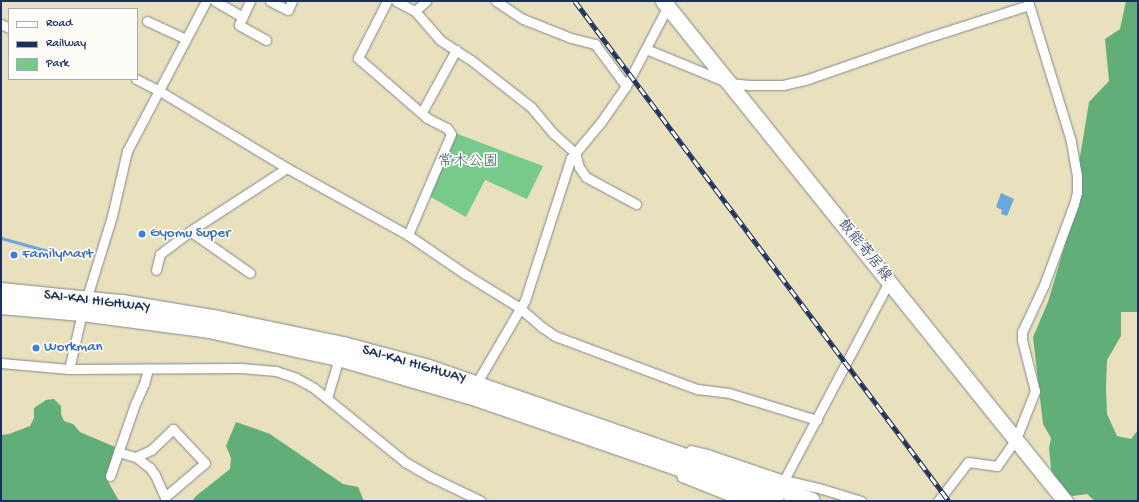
<!DOCTYPE html>
<meta charset="utf-8">
<style>
body{margin:0}
#map{position:relative;width:1139px;height:502px;overflow:hidden;background:#e9e0bd;font-family:"Gochi Hand","Klee One",sans-serif}
div>[style]{position:absolute}
.green>*{inset:0;background:#77ca8c}
.forest>*{inset:0;background:#61ae78}
.water>*{inset:0;background:#69a8dc}
.stream>*{height:3px;margin:-1.5px;padding:0 1.5px;transform-origin:1.5px;border-radius:1.5px;background:#69a8dc}
.roads{filter:drop-shadow(0 0 1px #82888e) drop-shadow(0 0 1px #82888e)}
.minor>*{height:9px;margin:-4.5px;padding:0 4.5px;transform-origin:4.5px;border-radius:4.5px;background:#fff}
.primary>*{height:15px;margin:-7.5px;padding:0 7.5px;transform-origin:7.5px;border-radius:7.5px;background:#fff}
.trunk>*{height:16px;margin:-8px;padding:0 8px;transform-origin:8px;border-radius:8px;background:#fff}
.rail>*{height:4.5px;margin-top:-2.25px;transform-origin:0;background:repeating-linear-gradient(90deg,#fdfcf7 0 9px,#1b2f5e 0 18px);box-sizing:border-box;border-block:1px solid #1b2f5e}
.dots>*{width:11px;height:11px;translate:-50% -50%;box-sizing:border-box;border:2px solid #fdfcf7;border-radius:50%}
span{translate:-50% -50%;white-space:nowrap;text-align:center;line-height:1.15;-webkit-text-stroke:3.5px #fdfcf7;paint-order:stroke}
.park-label{font-size:15px;color:#375e6c}
.shop-label{font-size:15px;color:#366cbe}
.left{translate:0 -50%;text-align:left}
.street-label{font-size:15px;color:#1b2f5e}
.frame{position:absolute;inset:0;border:2px solid #1b2f5e;pointer-events:none}
.legend{position:absolute;left:8px;top:8px;width:130px;height:72px;box-sizing:border-box;background:#fdfcf7;border:1px solid #a3aaba;margin:0;padding:5px 7px;list-style:none;font-size:12px;color:#1b2f5e}
.legend li{display:flex;align-items:center;gap:8px;height:20px}
.legend b{width:20px;border:1px solid #a3aaba}
</style>
<div id="map">
<div class="green">
<i style="clip-path:polygon(455px 133px,543px 166px,527px 199px,485px 180px,466px 217px,429px 196px)"></i>
</div>
<div class="forest">
<i style="clip-path:polygon(1126px 1px,1138px 1px,1138px 312px,1121px 312px,1121px 336px,1107px 360px,1106px 388px,1107px 414px,1117px 436px,1131px 439px,1138px 430px,1138px 501px,1095px 501px,1087px 494px,1073px 496px,1062px 492px,1055px 480px,1051px 469px,1049px 448px,1051px 438px,1043px 424px,1033px 337px,1048px 302px,1082px 187px,1079px 163px,1089px 102px,1109px 81px,1105px 39px,1120px 29px)"></i>
<i style="clip-path:polygon(54px 399px,61px 406px,61px 414px,64px 421px,73px 424px,80px 432px,115px 447px,106px 478px,119px 501px,1px 501px,1px 435px,9px 434px,30px 426px,34px 418px,34px 408px,46px 400px)"></i>
<i style="clip-path:polygon(236px 422px,270px 434px,343px 484px,358px 487px,364px 501px,192px 501px,196px 496px,230px 469px,231px 458px,226px 446px)"></i>
</div>
<div class="water">
<i style="clip-path:polygon(1001px 193px,1014px 199px,1007px 216px,1001px 214px,1002px 210px,996px 207px)"></i>
</div>
<div class="stream">
<i style="left:1px;top:238px;width:56px;rotate:15.5deg"></i>
</div>
<div class="roads">
<div class="minor">
<i style="left:215px;top:1px;width:32px;rotate:30deg"></i>
<i style="left:250px;top:1px;width:26px;rotate:115deg"></i>
<i style="left:239px;top:25px;width:31px;rotate:29deg"></i>
<i style="left:270px;top:1px;width:20px;rotate:27deg"></i>
<i style="left:288px;top:10px;width:10px;rotate:-66deg"></i>
<i style="left:387px;top:1px;width:64px;rotate:117deg"></i>
<i style="left:358px;top:58px;width:91px;rotate:41deg"></i>
<i style="left:427px;top:118px;width:22px;rotate:27deg"></i>
<i style="left:447px;top:128px;width:7px;rotate:56deg"></i>
<i style="left:451px;top:134px;width:110px;rotate:113.1deg"></i>
<i style="left:396px;top:1px;width:21px;rotate:28deg"></i>
<i style="left:415px;top:11px;width:38px;rotate:49deg"></i>
<i style="left:440px;top:40px;width:37px;rotate:33deg"></i>
<i style="left:471px;top:60px;width:76px;rotate:38.1deg"></i>
<i style="left:531px;top:107px;width:35px;rotate:50deg"></i>
<i style="left:554px;top:134px;width:28px;rotate:42deg"></i>
<i style="left:575px;top:153px;width:15px;rotate:74deg"></i>
<i style="left:579px;top:167px;width:12px;rotate:55deg"></i>
<i style="left:586px;top:177px;width:57px;rotate:28.4deg"></i>
<i style="left:496px;top:1px;width:32px;rotate:34deg"></i>
<i style="left:523px;top:19px;width:52px;rotate:21.6deg"></i>
<i style="left:571px;top:38px;width:25px;rotate:14deg"></i>
<i style="left:595px;top:44px;width:52px;rotate:53.6deg"></i>
<i style="left:415px;top:11px;width:15px;rotate:-42deg"></i>
<i style="left:147px;top:21px;width:43px;rotate:24.8deg"></i>
<i style="left:1px;top:24px;width:9px;rotate:27deg"></i>
<i style="left:646px;top:49px;width:90px;rotate:22.3deg"></i>
<i style="left:729px;top:83px;width:20px;rotate:6deg"></i>
<i style="left:749px;top:85px;width:34px"></i>
<i style="left:783px;top:85px;width:26px;rotate:-13deg"></i>
<i style="left:808px;top:79px;width:125px;rotate:-19.2deg"></i>
<i style="left:926px;top:38px;width:108px;rotate:-17.8deg"></i>
<i style="left:136px;top:79px;width:25px;rotate:27deg"></i>
<i style="left:158px;top:90px;width:151px;rotate:31.2deg"></i>
<i style="left:287px;top:168px;width:138px;rotate:29deg"></i>
<i style="left:408px;top:235px;width:69px;rotate:34.4deg"></i>
<i style="left:465px;top:274px;width:65px;rotate:31.7deg"></i>
<i style="left:520px;top:308px;width:29px;rotate:41deg"></i>
<i style="left:542px;top:327px;width:16px;rotate:35deg"></i>
<i style="left:555px;top:336px;width:152px;rotate:20.5deg"></i>
<i style="left:697px;top:389px;width:32px;rotate:7deg"></i>
<i style="left:729px;top:393px;width:92px;rotate:17.1deg"></i>
<i style="left:422px;top:112px;width:71px;rotate:-61.3deg"></i>
<i style="left:190px;top:231px;width:73px;rotate:35deg"></i>
<i style="left:156px;top:270px;width:16px;rotate:-76deg"></i>
<i style="left:160px;top:254px;width:38px;rotate:-37deg"></i>
<i style="left:190px;top:231px;width:116px;rotate:-33deg"></i>
<i style="left:1px;top:363px;width:68px;rotate:5deg"></i>
<i style="left:69px;top:369px;width:172px;rotate:-0.3deg"></i>
<i style="left:241px;top:368px;width:35px;rotate:5deg"></i>
<i style="left:276px;top:371px;width:21px;rotate:19deg"></i>
<i style="left:296px;top:378px;width:21px;rotate:29deg"></i>
<i style="left:314px;top:388px;width:117px;rotate:39.1deg"></i>
<i style="left:405px;top:462px;width:30px;rotate:30deg"></i>
<i style="left:431px;top:477px;width:55px;rotate:25.6deg"></i>
<i style="left:69px;top:369px;width:57px;rotate:-76.9deg"></i>
<i style="left:82px;top:313px;width:102px;rotate:-72.8deg"></i>
<i style="left:112px;top:216px;width:67px;rotate:-77deg"></i>
<i style="left:127px;top:151px;width:170px;rotate:-62.2deg"></i>
<i style="left:476px;top:384px;width:97px;rotate:-59.7deg"></i>
<i style="left:525px;top:300px;width:149px;rotate:-72.1deg"></i>
<i style="left:571px;top:158px;width:47px;rotate:-50.2deg"></i>
<i style="left:601px;top:122px;width:44px;rotate:-55.2deg"></i>
<i style="left:626px;top:86px;width:93px;rotate:-62.3deg"></i>
<i style="left:327px;top:398px;width:42px;rotate:-73.3deg"></i>
<i style="left:118px;top:452px;width:19px;rotate:16deg"></i>
<i style="left:136px;top:457px;width:18px;rotate:38deg"></i>
<i style="left:150px;top:468px;width:9px;rotate:54deg"></i>
<i style="left:155px;top:475px;width:24px;rotate:66deg"></i>
<i style="left:165px;top:497px;width:52px;rotate:-40.4deg"></i>
<i style="left:205px;top:463px;width:47px;rotate:-133.3deg"></i>
<i style="left:173px;top:429px;width:30px;rotate:136deg"></i>
<i style="left:151px;top:450px;width:17px;rotate:155deg"></i>
<i style="left:685px;top:456px;width:8px;rotate:-45deg"></i>
<i style="left:691px;top:450px;width:16px;rotate:14deg"></i>
<i style="left:707px;top:454px;width:81px;rotate:18.7deg"></i>
<i style="left:784px;top:480px;width:39px;rotate:13deg"></i>
<i style="left:822px;top:489px;width:41px;rotate:17.1deg"></i>
<i style="left:678px;top:467px;width:11px;rotate:68deg"></i>
<i style="left:682px;top:477px;width:65px;rotate:21.8deg"></i>
<i style="left:110px;top:476px;width:76px;rotate:-70.9deg"></i>
<i style="left:135px;top:404px;width:22px;rotate:-66deg"></i>
<i style="left:144px;top:384px;width:16px;rotate:-75deg"></i>
<i style="left:784px;top:480px;width:224px;rotate:-62.1deg"></i>
<i style="left:938px;top:501px;width:49px;rotate:-52.4deg"></i>
<i style="left:968px;top:462px;width:29px;rotate:8deg"></i>
<i style="left:997px;top:466px;width:33px;rotate:-55deg"></i>
<i style="left:1016px;top:439px;width:52px;rotate:-68.4deg"></i>
<i style="left:1035px;top:391px;width:53px;rotate:-104.3deg"></i>
<i style="left:1022px;top:340px;width:8px;rotate:-90deg"></i>
<i style="left:1022px;top:332px;width:52px;rotate:-64.9deg"></i>
<i style="left:1044px;top:285px;width:86px;rotate:-69.7deg"></i>
<i style="left:1074px;top:204px;width:12px;rotate:-76deg"></i>
<i style="left:1077px;top:192px;width:16px;rotate:-90deg"></i>
<i style="left:1077px;top:176px;width:36px;rotate:-100deg"></i>
<i style="left:1071px;top:141px;width:146px;rotate:-107.1deg"></i>
</div>
<div class="primary">
<i style="left:663px;top:1px;width:642px;rotate:51.2deg"></i>
</div>
<div class="trunk">
<i style="left:1px;top:291px;width:122px;rotate:5.7deg"></i>
<i style="left:122px;top:303px;width:93px;rotate:9.3deg"></i>
<i style="left:214px;top:318px;width:132px;rotate:11.8deg"></i>
<i style="left:343px;top:345px;width:89px;rotate:15deg"></i>
<i style="left:429px;top:368px;width:405px;rotate:19.1deg"></i>
<i style="left:1px;top:306px;width:81px;rotate:4.9deg"></i>
<i style="left:82px;top:313px;width:128px;rotate:7.6deg"></i>
<i style="left:209px;top:330px;width:133px;rotate:12.2deg"></i>
<i style="left:339px;top:358px;width:136px;rotate:16.2deg"></i>
<i style="left:470px;top:396px;width:323px;rotate:19deg"></i>
</div>
</div>
<div class="rail">
<i style="left:575px;top:1px;width:624px;rotate:53.2deg"></i>
</div>
<div class="dots">
<i style="left:142px;top:234px;background:#3f7fe0"></i>
<i style="left:14px;top:255px;background:#3f7fe0"></i>
<i style="left:36px;top:348px;background:#3f7fe0"></i>
</div>
<div class="park-label">
<span style="left:468px;top:163px">常木公園</span>
</div>
<div class="shop-label">
<span class="left" style="left:150px;top:234px">Gyomu Super</span>
<span class="left" style="left:22px;top:255px">FamilyMart</span>
<span class="left" style="left:44px;top:348px">Workman</span>
</div>
<div class="street-label">
<span style="left:864px;top:251px;rotate:51deg">飯能寄居線</span>
<span style="left:97px;top:302px;rotate:7deg">SAI-KAI HIGHWAY</span>
<span style="left:414px;top:365px;rotate:16deg">SAI-KAI HIGHWAY</span>
</div>
<div class="frame"></div>
<ul class="legend">
<li><b style="height:5px;background:#fff"></b>Road</li>
<li><b style="height:5px;background:#1b2f5e"></b>Railway</li>
<li><b style="height:11px;background:#77ca8c"></b>Park</li>
</ul>
</div>
